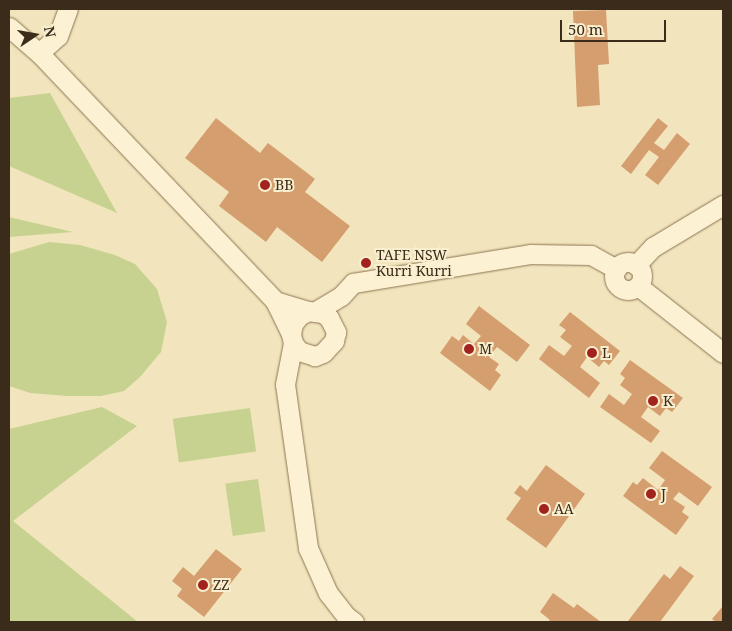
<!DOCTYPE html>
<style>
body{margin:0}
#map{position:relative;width:732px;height:631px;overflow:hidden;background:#f2e5bd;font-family:"Noto Serif",serif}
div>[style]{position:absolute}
.green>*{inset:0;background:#c7d290;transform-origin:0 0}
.building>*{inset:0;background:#d59e6f}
.roads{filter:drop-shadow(0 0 1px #8d7554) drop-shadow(0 0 1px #8d7554)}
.minor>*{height:19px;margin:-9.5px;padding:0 9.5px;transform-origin:9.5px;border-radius:9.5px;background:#fcf1d2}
.minor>.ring{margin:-9.5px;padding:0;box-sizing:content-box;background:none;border:19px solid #fcf1d2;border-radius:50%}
.dots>*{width:14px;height:14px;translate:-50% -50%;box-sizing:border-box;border:2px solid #f9eece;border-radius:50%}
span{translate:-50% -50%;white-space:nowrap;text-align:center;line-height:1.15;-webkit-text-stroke:4px #f9eece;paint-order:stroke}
.poi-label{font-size:14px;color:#3a2b1b}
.left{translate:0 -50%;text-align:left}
.frame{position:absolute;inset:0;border:10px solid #3a2b1b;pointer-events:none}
.north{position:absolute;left:10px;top:10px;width:50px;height:50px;-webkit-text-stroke:4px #f9eece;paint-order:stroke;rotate:78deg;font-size:14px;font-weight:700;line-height:20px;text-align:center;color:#3a2b1b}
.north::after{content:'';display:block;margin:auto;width:18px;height:22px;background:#3a2b1b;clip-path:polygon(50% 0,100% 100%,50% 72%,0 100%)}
.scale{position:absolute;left:560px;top:20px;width:106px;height:22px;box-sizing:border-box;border:2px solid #3a2b1b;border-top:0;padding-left:6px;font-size:15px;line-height:18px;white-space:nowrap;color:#3a2b1b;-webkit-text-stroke:4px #f9eece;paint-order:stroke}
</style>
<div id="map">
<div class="green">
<i style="clip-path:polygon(50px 93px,117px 213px,9px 166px,9px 98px)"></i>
<i style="clip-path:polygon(9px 217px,73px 232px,9px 237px)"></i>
<i style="clip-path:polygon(49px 242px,80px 245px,115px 255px,135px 264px,157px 289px,167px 322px,161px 352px,140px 377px,124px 391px,101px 396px,67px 396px,30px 393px,9px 386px,9px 254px)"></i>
<i style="clip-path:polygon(102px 407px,137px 426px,13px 521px,138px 622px,9px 622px,9px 429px)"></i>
<i style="left:250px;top:408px;width:44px;height:78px;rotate:82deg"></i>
<i style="left:258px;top:479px;width:53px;height:33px;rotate:82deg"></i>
</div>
<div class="building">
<i style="clip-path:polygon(606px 10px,609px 64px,598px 65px,600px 105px,577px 107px,573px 11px)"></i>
<i style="clip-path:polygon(216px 118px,260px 153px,268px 143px,315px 179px,305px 192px,350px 226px,322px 262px,277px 227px,266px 242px,219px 206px,229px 192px,185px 158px)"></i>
<i style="clip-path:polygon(658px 118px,668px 126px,654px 143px,664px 150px,677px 133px,690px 144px,658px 185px,645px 175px,659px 157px,649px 150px,631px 174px,621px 166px)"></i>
<i style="clip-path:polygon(479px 306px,530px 345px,517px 362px,497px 347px,489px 357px,499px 364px,495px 370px,501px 375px,490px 391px,440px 353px,452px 336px,459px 341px,463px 335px,474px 344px,481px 336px,466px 324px)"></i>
<i style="clip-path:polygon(570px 312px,620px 351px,609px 365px,604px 361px,599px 367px,587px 357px,580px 367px,600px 383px,589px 398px,539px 359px,549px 345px,564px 356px,572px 346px,560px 337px,566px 330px,559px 325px)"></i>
<i style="clip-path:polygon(630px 360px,683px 398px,672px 412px,666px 408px,660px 416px,648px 407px,641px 417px,660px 431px,651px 443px,600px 407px,609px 394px,624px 405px,632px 394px,620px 385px,625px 378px,620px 374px)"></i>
<i style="clip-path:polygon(662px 451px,712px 487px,698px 506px,679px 492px,673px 499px,685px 507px,682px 512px,689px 517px,676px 535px,623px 496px,633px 482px,637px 485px,643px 478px,658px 490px,665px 480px,649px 468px)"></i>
<i style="clip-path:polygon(546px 465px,585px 494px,546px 548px,506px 519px,521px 498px,514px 493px,520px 485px,527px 491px)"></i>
<i style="clip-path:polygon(216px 549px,242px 569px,204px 617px,177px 596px,182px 589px,172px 581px,183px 567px,194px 576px)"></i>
<i style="clip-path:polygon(680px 566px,694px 576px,660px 622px,628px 621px,664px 574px,670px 579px)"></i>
<i style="clip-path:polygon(553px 593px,574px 608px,577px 604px,601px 622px,548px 622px,550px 620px,540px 612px)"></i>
<i style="clip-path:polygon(723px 606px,723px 622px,716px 622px,712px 619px)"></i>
</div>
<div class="roads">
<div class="minor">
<i style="left:9px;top:27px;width:40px;rotate:41deg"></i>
<i style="left:39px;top:53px;width:342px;rotate:46.4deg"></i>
<i style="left:275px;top:301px;width:37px;rotate:64deg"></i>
<i style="left:39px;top:53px;width:25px;rotate:-42deg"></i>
<i style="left:58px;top:36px;width:29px;rotate:-70deg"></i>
<i class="ring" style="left:614px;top:262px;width:9px;height:9px"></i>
<i style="left:636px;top:265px;width:25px;rotate:-47deg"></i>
<i style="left:653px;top:247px;width:82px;rotate:-31deg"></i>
<i style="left:638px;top:286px;width:108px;rotate:38.2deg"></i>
<i style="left:275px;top:301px;width:34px;rotate:17deg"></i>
<i style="left:308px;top:311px;width:15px;rotate:8deg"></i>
<i style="left:323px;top:313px;width:8px;rotate:40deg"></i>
<i style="left:329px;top:318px;width:16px;rotate:63deg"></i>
<i style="left:336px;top:332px;width:9px;rotate:103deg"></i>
<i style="left:334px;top:341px;width:16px;rotate:133deg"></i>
<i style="left:323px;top:353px;width:9px;rotate:159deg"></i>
<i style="left:315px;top:356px;width:17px;rotate:-163deg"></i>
<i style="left:299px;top:351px;width:10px;rotate:-127deg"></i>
<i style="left:293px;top:343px;width:9px;rotate:-103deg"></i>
<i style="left:291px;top:334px;width:10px;rotate:-79deg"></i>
<i style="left:293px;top:324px;width:10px;rotate:-53deg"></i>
<i style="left:299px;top:316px;width:10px;rotate:-29deg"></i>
<i style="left:316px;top:311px;width:29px;rotate:-31deg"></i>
<i style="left:341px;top:296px;width:18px;rotate:-47deg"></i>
<i style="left:353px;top:283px;width:179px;rotate:-9.3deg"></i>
<i style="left:530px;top:254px;width:61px;rotate:0.9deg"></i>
<i style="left:591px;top:255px;width:29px;rotate:29deg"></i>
<i style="left:293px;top:343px;width:42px;rotate:101deg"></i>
<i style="left:285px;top:384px;width:166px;rotate:82deg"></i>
<i style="left:308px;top:548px;width:49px;rotate:66deg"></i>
<i style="left:328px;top:593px;width:29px;rotate:52deg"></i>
<i style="left:346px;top:616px;width:10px;rotate:37deg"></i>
</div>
</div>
<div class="dots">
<i style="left:265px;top:185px;background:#a2231e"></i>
<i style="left:366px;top:263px;background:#a2231e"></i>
<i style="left:469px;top:349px;background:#a2231e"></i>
<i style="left:592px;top:353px;background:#a2231e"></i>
<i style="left:653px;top:401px;background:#a2231e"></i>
<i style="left:651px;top:494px;background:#a2231e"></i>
<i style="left:544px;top:509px;background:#a2231e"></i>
<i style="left:203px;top:585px;background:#a2231e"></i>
</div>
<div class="poi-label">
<span class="left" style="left:275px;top:185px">BB</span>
<span class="left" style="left:376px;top:263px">TAFE NSW<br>Kurri Kurri</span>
<span class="left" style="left:479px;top:349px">M</span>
<span class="left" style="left:602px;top:353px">L</span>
<span class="left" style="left:663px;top:401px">K</span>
<span class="left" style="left:661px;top:494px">J</span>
<span class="left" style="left:554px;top:509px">AA</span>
<span class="left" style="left:213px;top:585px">ZZ</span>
</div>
<div class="frame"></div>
<div class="north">N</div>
<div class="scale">50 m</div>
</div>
